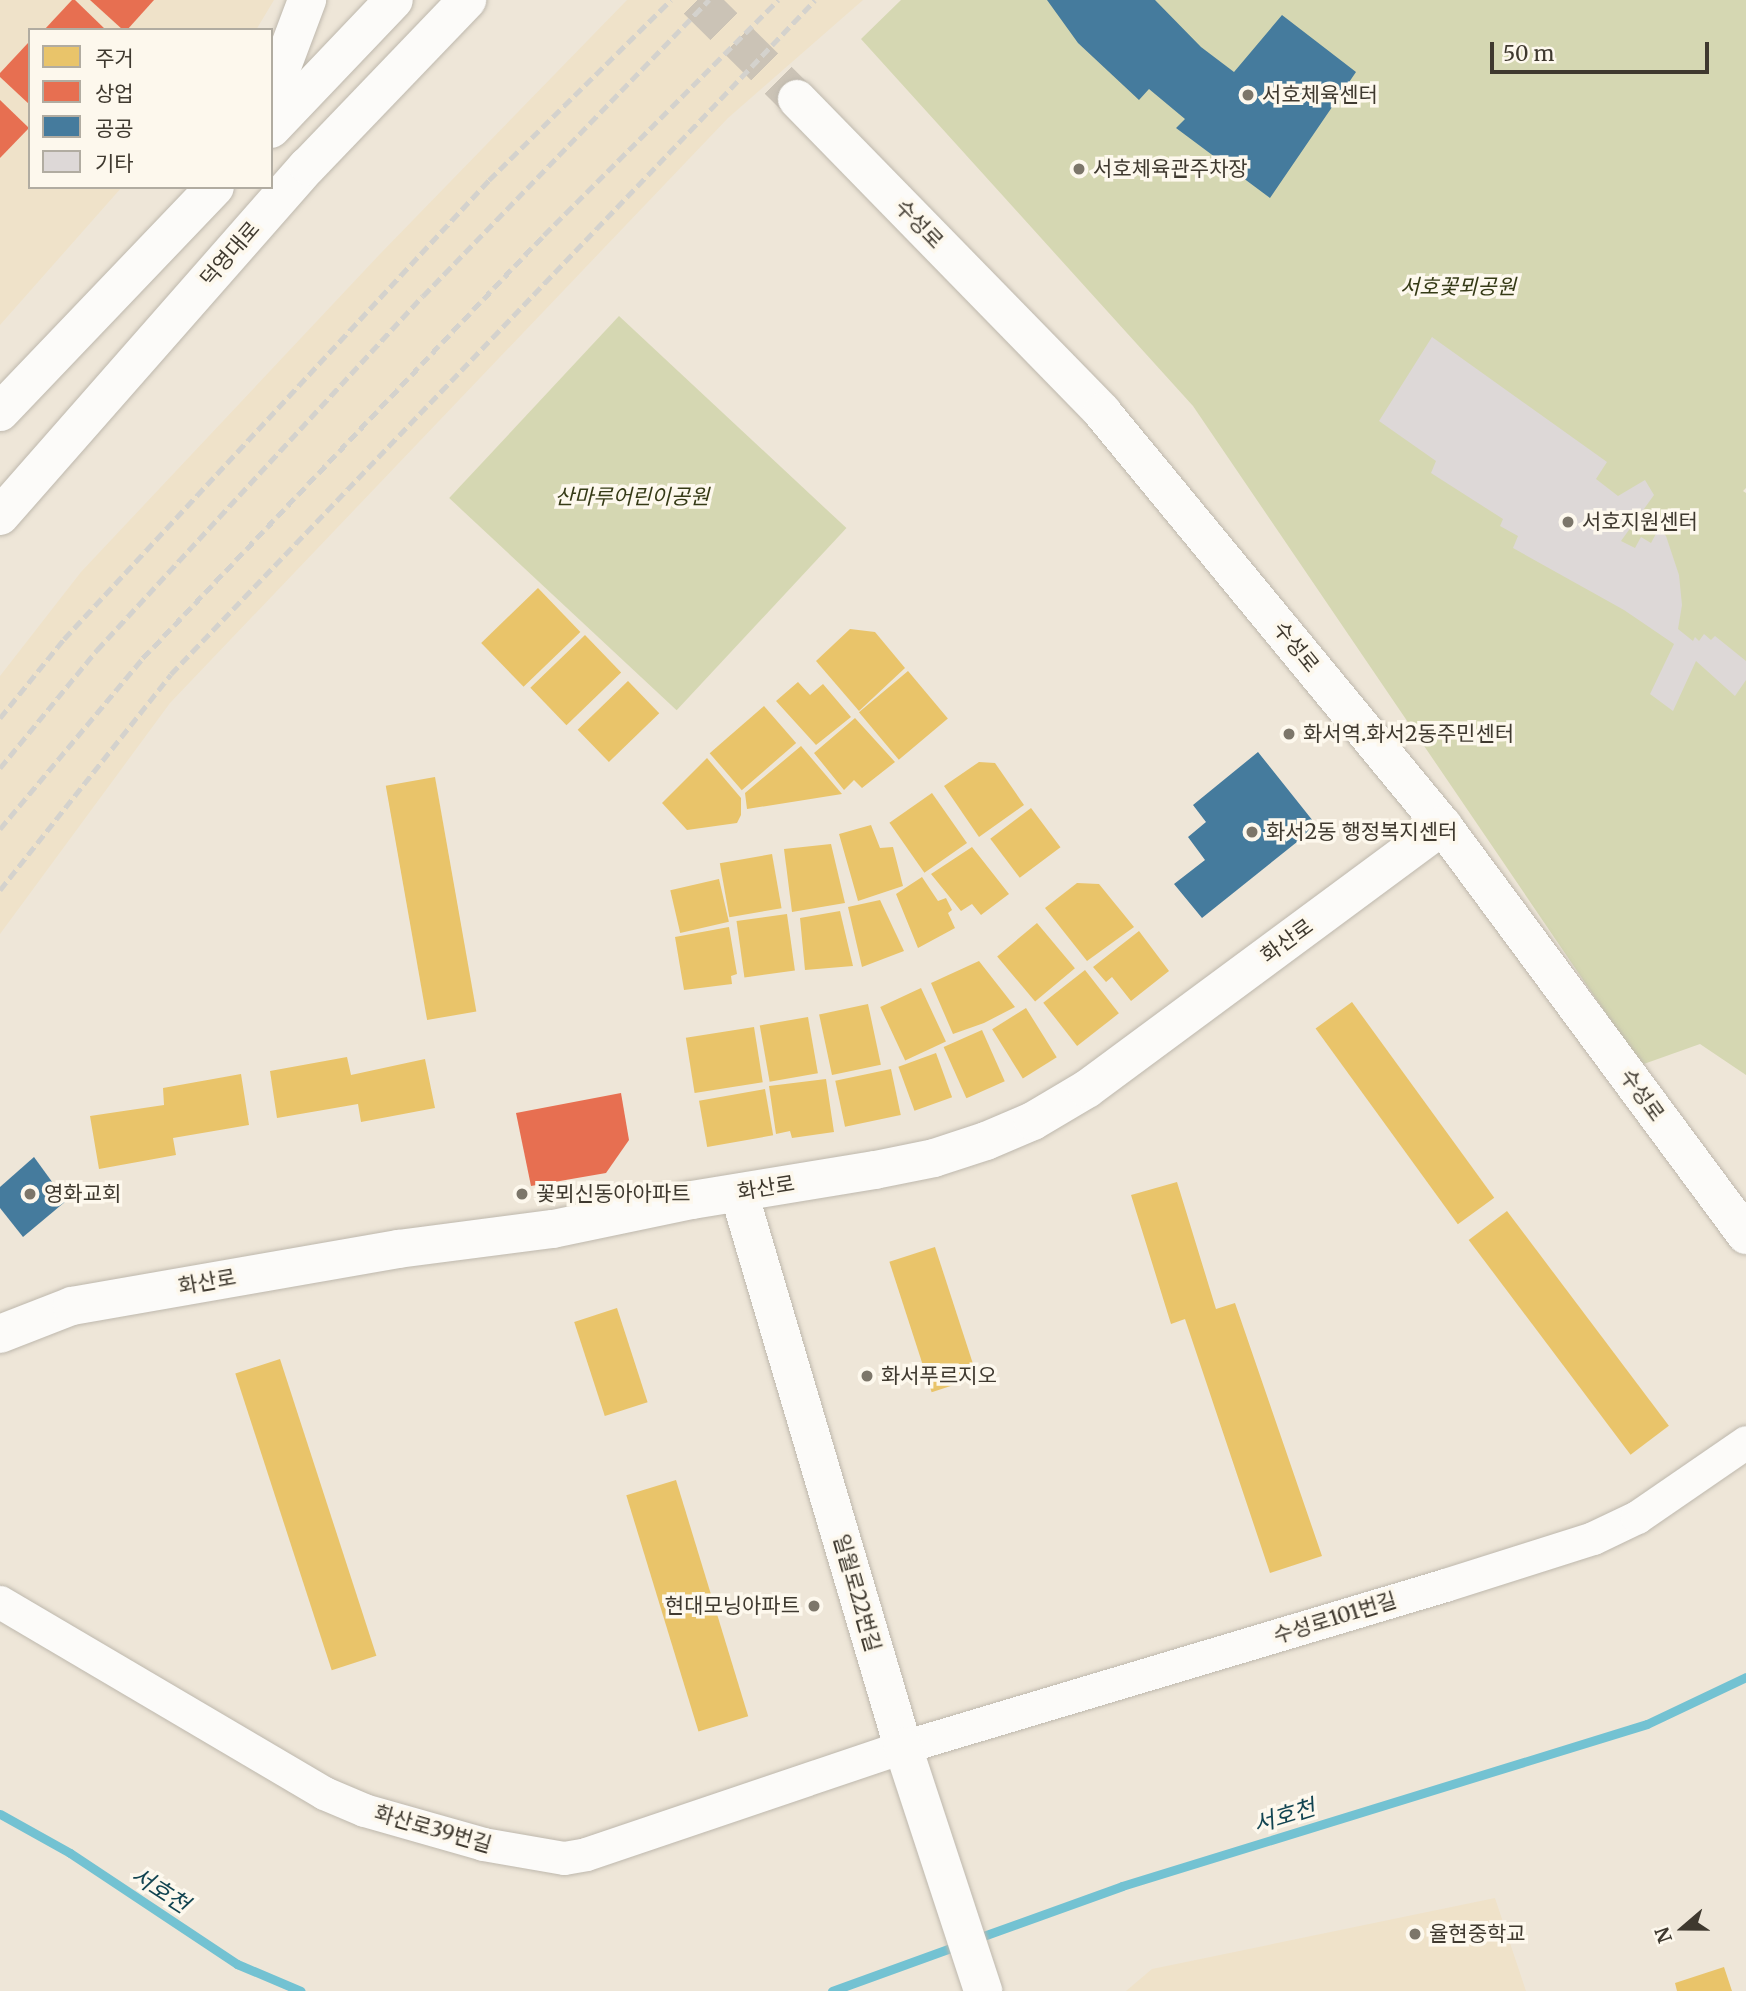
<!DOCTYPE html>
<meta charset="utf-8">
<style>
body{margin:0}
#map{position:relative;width:1746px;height:1991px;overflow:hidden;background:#eee6d8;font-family:Merriweather,"Noto Sans KR",serif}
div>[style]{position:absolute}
.built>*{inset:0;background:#efe2c9}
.green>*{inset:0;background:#d5d7b2;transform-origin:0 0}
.homes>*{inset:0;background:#e9c46a;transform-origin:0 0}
.shops>*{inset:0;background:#e76f51}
.public>*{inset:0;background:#457b9d}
.stream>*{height:9px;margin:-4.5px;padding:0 4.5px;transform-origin:4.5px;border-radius:4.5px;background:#73c2d2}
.building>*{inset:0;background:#ddd8d7}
.secondary-tunnel>*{height:38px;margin-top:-19px;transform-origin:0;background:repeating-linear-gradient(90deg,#cbc3b6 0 38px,transparent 0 57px)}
.roads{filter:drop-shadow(0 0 2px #beb8ad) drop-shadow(0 0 2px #beb8ad)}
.street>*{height:33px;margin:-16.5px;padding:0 16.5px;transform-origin:16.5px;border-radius:16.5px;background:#fcfbf9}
.secondary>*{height:38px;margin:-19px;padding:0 19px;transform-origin:19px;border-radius:19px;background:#fcfbf9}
.rail>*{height:5px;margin-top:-2.5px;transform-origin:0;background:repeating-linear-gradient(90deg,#d4d2cd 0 10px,transparent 0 15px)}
.dots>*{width:19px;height:19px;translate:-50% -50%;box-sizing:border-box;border:4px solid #fdf8ed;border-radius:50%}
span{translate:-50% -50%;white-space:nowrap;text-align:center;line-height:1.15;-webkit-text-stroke:7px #fdf8ed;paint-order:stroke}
.poi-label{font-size:21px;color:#3f392f}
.left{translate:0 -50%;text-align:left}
.right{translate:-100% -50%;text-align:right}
.street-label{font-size:21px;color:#3f392f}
.park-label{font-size:21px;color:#353a16;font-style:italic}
.water-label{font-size:23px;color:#124451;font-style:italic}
.legend{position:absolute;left:28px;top:28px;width:245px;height:161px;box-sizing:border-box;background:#fdf8ed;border:2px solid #b1aca1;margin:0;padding:9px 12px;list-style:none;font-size:21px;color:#3f392f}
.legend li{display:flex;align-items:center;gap:14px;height:35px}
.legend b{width:35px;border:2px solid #b1aca1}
.north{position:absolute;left:1648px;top:1893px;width:70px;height:70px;-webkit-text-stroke:5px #fdf8ed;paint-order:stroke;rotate:250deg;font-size:19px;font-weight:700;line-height:28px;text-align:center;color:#3f392f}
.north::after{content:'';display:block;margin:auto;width:24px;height:32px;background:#3f392f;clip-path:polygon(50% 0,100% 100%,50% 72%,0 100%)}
.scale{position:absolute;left:1490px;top:42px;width:219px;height:32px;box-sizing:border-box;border:4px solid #3f392f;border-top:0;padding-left:9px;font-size:21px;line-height:24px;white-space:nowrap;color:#3f392f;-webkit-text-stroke:5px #fdf8ed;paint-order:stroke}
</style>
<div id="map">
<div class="built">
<i style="clip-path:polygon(0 0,274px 0,256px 30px,30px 30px,30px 187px,122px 187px,0 325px)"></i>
<i style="clip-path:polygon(627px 0,863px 0,728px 118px,170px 703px,0 934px,0 676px,81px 572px,380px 254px)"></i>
<i style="clip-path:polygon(1495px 1898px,1526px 1991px,1126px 1991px,1152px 1969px)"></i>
</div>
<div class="green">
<i style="clip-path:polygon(901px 0,1746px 0,1746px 488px,1743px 491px,1746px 493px,1746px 1075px,1700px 1044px,1641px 1065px,1193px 406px,861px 39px)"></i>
<i style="left:619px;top:316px;width:311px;height:249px;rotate:43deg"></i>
</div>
<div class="homes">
<i style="left:538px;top:588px;width:61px;height:79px;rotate:46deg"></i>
<i style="clip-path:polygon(850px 629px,875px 632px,905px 668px,859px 711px,816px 661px)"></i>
<i style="left:585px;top:635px;width:52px;height:76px;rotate:46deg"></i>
<i style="left:908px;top:671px;width:62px;height:64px;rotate:50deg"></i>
<i style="left:628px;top:681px;width:45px;height:70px;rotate:46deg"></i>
<i style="clip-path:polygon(798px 682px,810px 695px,823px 684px,851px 717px,816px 745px,776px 701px)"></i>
<i style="left:764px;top:706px;width:49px;height:72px;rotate:49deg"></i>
<i style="clip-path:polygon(855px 718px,895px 762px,862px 788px,854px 780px,844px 790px,814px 753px)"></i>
<i style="clip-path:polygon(801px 746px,842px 794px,747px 809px,745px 793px)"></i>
<i style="clip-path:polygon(707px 758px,741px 798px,741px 815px,737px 823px,687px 830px,662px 803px)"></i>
<i style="clip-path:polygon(979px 762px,995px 763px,1024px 805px,979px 837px,944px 786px)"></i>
<i style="left:435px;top:777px;width:238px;height:50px;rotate:80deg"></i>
<i style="left:932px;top:793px;width:61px;height:52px;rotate:55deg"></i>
<i style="left:1031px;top:808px;width:49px;height:51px;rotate:53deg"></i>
<i style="clip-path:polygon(871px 825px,880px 848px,893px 847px,903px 886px,858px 901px,839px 834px)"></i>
<i style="clip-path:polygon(831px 844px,845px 903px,792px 912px,784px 849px)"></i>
<i style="clip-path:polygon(972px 847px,1009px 894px,981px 915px,972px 904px,961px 911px,931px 874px)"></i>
<i style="left:772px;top:854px;width:55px;height:53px;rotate:80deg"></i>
<i style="clip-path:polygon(922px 877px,938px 901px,946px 898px,952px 910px,948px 913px,955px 928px,918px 948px,896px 894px)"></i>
<i style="left:719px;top:879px;width:44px;height:50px;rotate:77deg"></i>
<i style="clip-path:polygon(1077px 883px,1099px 884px,1134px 927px,1087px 961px,1045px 908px)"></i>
<i style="clip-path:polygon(880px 900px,904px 951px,862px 967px,848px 907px)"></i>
<i style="clip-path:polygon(840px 911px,853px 966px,805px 970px,800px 918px)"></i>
<i style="left:787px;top:914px;width:57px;height:51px;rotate:82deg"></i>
<i style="left:1037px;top:923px;width:59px;height:52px;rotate:50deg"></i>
<i style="clip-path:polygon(729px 927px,737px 974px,731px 976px,732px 984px,684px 990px,675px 937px)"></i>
<i style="clip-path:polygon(1139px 931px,1169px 971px,1131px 1001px,1112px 977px,1106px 982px,1093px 967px)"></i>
<i style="clip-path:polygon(979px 961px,1015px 1007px,984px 1023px,953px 1034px,931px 983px)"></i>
<i style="left:1085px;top:970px;width:55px;height:53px;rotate:52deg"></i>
<i style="left:921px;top:988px;width:59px;height:45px;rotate:65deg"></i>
<i style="left:1352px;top:1002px;width:242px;height:45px;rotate:54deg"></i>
<i style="left:868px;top:1004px;width:62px;height:50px;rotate:78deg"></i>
<i style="left:1026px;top:1008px;width:58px;height:40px;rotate:58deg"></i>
<i style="left:808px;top:1017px;width:57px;height:49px;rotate:80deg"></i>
<i style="left:754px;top:1027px;width:56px;height:69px;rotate:81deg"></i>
<i style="left:982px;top:1030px;width:56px;height:42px;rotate:66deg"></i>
<i style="left:936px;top:1053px;width:47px;height:40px;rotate:70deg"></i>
<i style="clip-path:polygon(347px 1057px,351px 1075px,425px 1059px,435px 1108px,361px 1122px,358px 1104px,277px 1118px,270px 1071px)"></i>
<i style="left:891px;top:1069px;width:47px;height:57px;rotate:78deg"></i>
<i style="clip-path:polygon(241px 1074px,249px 1125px,173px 1138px,176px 1155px,99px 1169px,90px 1116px,164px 1105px,163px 1088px)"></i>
<i style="clip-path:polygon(826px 1079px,834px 1132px,792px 1138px,790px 1131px,776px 1134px,769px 1086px)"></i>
<i style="left:765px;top:1089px;width:47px;height:67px;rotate:80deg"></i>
<i style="clip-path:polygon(1177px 1182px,1216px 1309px,1235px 1303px,1322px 1556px,1270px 1573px,1185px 1319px,1171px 1324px,1131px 1195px)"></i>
<i style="left:1507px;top:1211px;width:269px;height:48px;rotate:53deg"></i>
<i style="left:935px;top:1247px;width:137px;height:48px;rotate:72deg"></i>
<i style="left:617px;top:1308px;width:99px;height:45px;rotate:72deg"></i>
<i style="left:280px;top:1359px;width:312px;height:47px;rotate:72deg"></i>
<i style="left:676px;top:1480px;width:247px;height:52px;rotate:73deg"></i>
<i style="clip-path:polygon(1724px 1967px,1732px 1991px,1677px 1991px,1675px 1983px)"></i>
</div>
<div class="shops">
<i style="clip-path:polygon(72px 0,75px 0,106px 30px,44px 30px)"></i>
<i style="clip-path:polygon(90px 0,154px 0,127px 30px,123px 30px)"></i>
<i style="clip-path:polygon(28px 43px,30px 44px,30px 105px,0 77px,0 73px)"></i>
<i style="clip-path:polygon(0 100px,29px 128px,0 158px)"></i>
<i style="clip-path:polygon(621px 1093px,629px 1140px,606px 1173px,531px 1186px,516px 1113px)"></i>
</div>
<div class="public">
<i style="clip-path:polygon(1047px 0,1155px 0,1201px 47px,1234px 72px,1282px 15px,1356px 72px,1270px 198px,1176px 128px,1185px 119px,1149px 89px,1139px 100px,1078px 43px)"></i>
<i style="clip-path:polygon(1258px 752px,1317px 826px,1202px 918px,1174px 884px,1205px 860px,1188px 837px,1206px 822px,1193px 805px)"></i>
<i style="clip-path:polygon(34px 1157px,66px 1201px,23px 1237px,0 1208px,0 1187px)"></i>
</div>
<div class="stream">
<i style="left:0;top:1814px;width:80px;rotate:29.1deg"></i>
<i style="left:70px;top:1853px;width:201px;rotate:33.6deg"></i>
<i style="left:237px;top:1964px;width:69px;rotate:22.9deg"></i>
<i style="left:975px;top:1939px;width:156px;rotate:-19.8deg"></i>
<i style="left:1122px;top:1886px;width:549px;rotate:-17.15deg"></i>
<i style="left:1647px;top:1724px;width:110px;rotate:-25.4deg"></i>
<i style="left:832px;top:1991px;width:135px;rotate:-19.9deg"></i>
</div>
<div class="building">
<i style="clip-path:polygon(1432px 337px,1607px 462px,1596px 479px,1618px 496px,1645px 480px,1654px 495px,1621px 541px,1635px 548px,1641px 537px,1651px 543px,1659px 528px,1666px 536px,1679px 575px,1682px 605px,1678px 629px,1693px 641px,1695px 637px,1699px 641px,1704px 634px,1711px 640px,1715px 636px,1746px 661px,1746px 680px,1735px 696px,1696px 661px,1673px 711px,1650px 694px,1674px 644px,1624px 610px,1513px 548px,1518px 536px,1500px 526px,1503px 519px,1431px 473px,1436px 461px,1379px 421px)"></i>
</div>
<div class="secondary-tunnel">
<i style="left:697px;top:0;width:141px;rotate:44.7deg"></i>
</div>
<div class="roads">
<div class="street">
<i style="left:0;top:1602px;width:376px;rotate:30.5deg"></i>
<i style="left:324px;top:1793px;width:43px;rotate:23deg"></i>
<i style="left:364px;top:1810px;width:124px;rotate:15.9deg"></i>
<i style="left:483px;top:1844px;width:82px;rotate:9.8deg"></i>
<i style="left:564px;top:1858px;width:22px;rotate:-10deg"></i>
<i style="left:586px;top:1854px;width:335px;rotate:-18.7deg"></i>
<i style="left:903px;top:1747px;width:566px;rotate:-16.64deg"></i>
<i style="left:1445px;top:1585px;width:155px;rotate:-17.6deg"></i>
<i style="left:1593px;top:1538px;width:49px;rotate:-25.5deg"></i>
<i style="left:1637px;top:1517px;width:132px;rotate:-34.5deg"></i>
</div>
<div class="secondary">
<i style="left:271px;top:96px;width:103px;rotate:-69.4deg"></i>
<i style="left:797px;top:99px;width:437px;rotate:45.7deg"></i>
<i style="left:1102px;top:412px;width:536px;rotate:50.52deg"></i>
<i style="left:1443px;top:826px;width:509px;rotate:53.47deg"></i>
<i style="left:271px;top:129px;width:178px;rotate:-46.4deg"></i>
<i style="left:0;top:412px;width:311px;rotate:-46.3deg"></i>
<i style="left:0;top:516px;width:466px;rotate:-48.7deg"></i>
<i style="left:308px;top:166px;width:230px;rotate:-46.2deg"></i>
<i style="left:739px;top:1193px;width:578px;rotate:73.51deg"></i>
<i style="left:903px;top:1747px;width:257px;rotate:71.8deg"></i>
<i style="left:0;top:1334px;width:77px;rotate:-21.3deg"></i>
<i style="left:72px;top:1306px;width:331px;rotate:-9.9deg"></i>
<i style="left:398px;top:1249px;width:156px;rotate:-7.4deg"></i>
<i style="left:553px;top:1229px;width:142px;rotate:-11.8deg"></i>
<i style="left:692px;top:1200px;width:185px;rotate:-9.3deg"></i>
<i style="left:875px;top:1170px;width:60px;rotate:-11.5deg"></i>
<i style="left:934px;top:1158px;width:55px;rotate:-18.1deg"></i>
<i style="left:986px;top:1141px;width:51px;rotate:-23.1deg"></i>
<i style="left:1033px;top:1121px;width:63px;rotate:-30.7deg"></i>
<i style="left:1087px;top:1089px;width:443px;rotate:-36.5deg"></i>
</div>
</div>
<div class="rail">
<i style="left:0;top:718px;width:102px;rotate:-51deg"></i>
<i style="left:64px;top:639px;width:626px;rotate:-47.2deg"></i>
<i style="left:489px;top:180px;width:256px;rotate:-44.7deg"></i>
<i style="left:0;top:768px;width:153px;rotate:-50.6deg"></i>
<i style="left:97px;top:650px;width:481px;rotate:-47.4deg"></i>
<i style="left:423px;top:296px;width:412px;rotate:-46deg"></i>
<i style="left:0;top:829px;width:223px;rotate:-50.1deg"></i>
<i style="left:143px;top:658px;width:583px;rotate:-46.53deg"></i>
<i style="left:544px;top:235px;width:332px;rotate:-45.1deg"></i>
<i style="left:0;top:890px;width:275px;rotate:-51.6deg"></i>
<i style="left:171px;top:674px;width:932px;rotate:-46.3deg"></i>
</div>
<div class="dots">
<i style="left:1248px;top:95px;background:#7c766a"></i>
<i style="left:1079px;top:169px;background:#7c766a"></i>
<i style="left:1568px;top:522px;background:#7c766a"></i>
<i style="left:1289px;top:734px;background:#7c766a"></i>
<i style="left:1252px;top:832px;background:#7c766a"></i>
<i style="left:30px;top:1194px;background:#7c766a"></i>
<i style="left:522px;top:1194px;background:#7c766a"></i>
<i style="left:867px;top:1376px;background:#7c766a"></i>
<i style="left:814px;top:1606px;background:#7c766a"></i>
<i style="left:1415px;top:1934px;background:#7c766a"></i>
</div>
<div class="poi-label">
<span class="left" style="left:1262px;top:95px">서호체육센터</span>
<span class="left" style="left:1093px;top:169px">서호체육관주차장</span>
<span class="left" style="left:1582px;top:522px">서호지원센터</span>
<span class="left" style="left:1303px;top:734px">화서역.화서2동주민센터</span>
<span class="left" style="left:1266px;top:832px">화서2동 행정복지센터</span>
<span class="left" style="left:44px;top:1194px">영화교회</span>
<span class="left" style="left:536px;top:1194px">꽃뫼신동아아파트</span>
<span class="left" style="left:881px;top:1376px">화서푸르지오</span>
<span class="right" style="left:800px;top:1606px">현대모닝아파트</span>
<span class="left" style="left:1429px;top:1934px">율현중학교</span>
</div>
<div class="street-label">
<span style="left:919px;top:224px;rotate:46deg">수성로</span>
<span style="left:230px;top:254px;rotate:-49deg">덕영대로</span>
<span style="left:1296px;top:647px;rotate:51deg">수성로</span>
<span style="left:1287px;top:941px;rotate:-36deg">화산로</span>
<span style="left:1642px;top:1095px;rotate:54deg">수성로</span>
<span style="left:766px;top:1188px;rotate:-9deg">화산로</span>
<span style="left:207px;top:1282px;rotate:-10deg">화산로</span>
<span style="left:857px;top:1593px;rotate:74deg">일월로22번길</span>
<span style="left:1335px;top:1618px;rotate:-17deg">수성로101번길</span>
<span style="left:433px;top:1829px;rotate:16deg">화산로39번길</span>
</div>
<div class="park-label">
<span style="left:1458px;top:287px">서호꽃뫼공원</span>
<span style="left:632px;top:497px">산마루어린이공원</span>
</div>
<div class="water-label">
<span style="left:1284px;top:1816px;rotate:-17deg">서호천</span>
<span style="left:160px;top:1890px;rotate:33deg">서호천</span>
</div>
<ul class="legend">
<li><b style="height:19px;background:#e9c46a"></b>주거</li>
<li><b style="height:19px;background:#e76f51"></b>상업</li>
<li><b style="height:19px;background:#457b9d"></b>공공</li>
<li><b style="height:19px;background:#ddd8d7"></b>기타</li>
</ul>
<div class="north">N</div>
<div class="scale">50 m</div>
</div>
